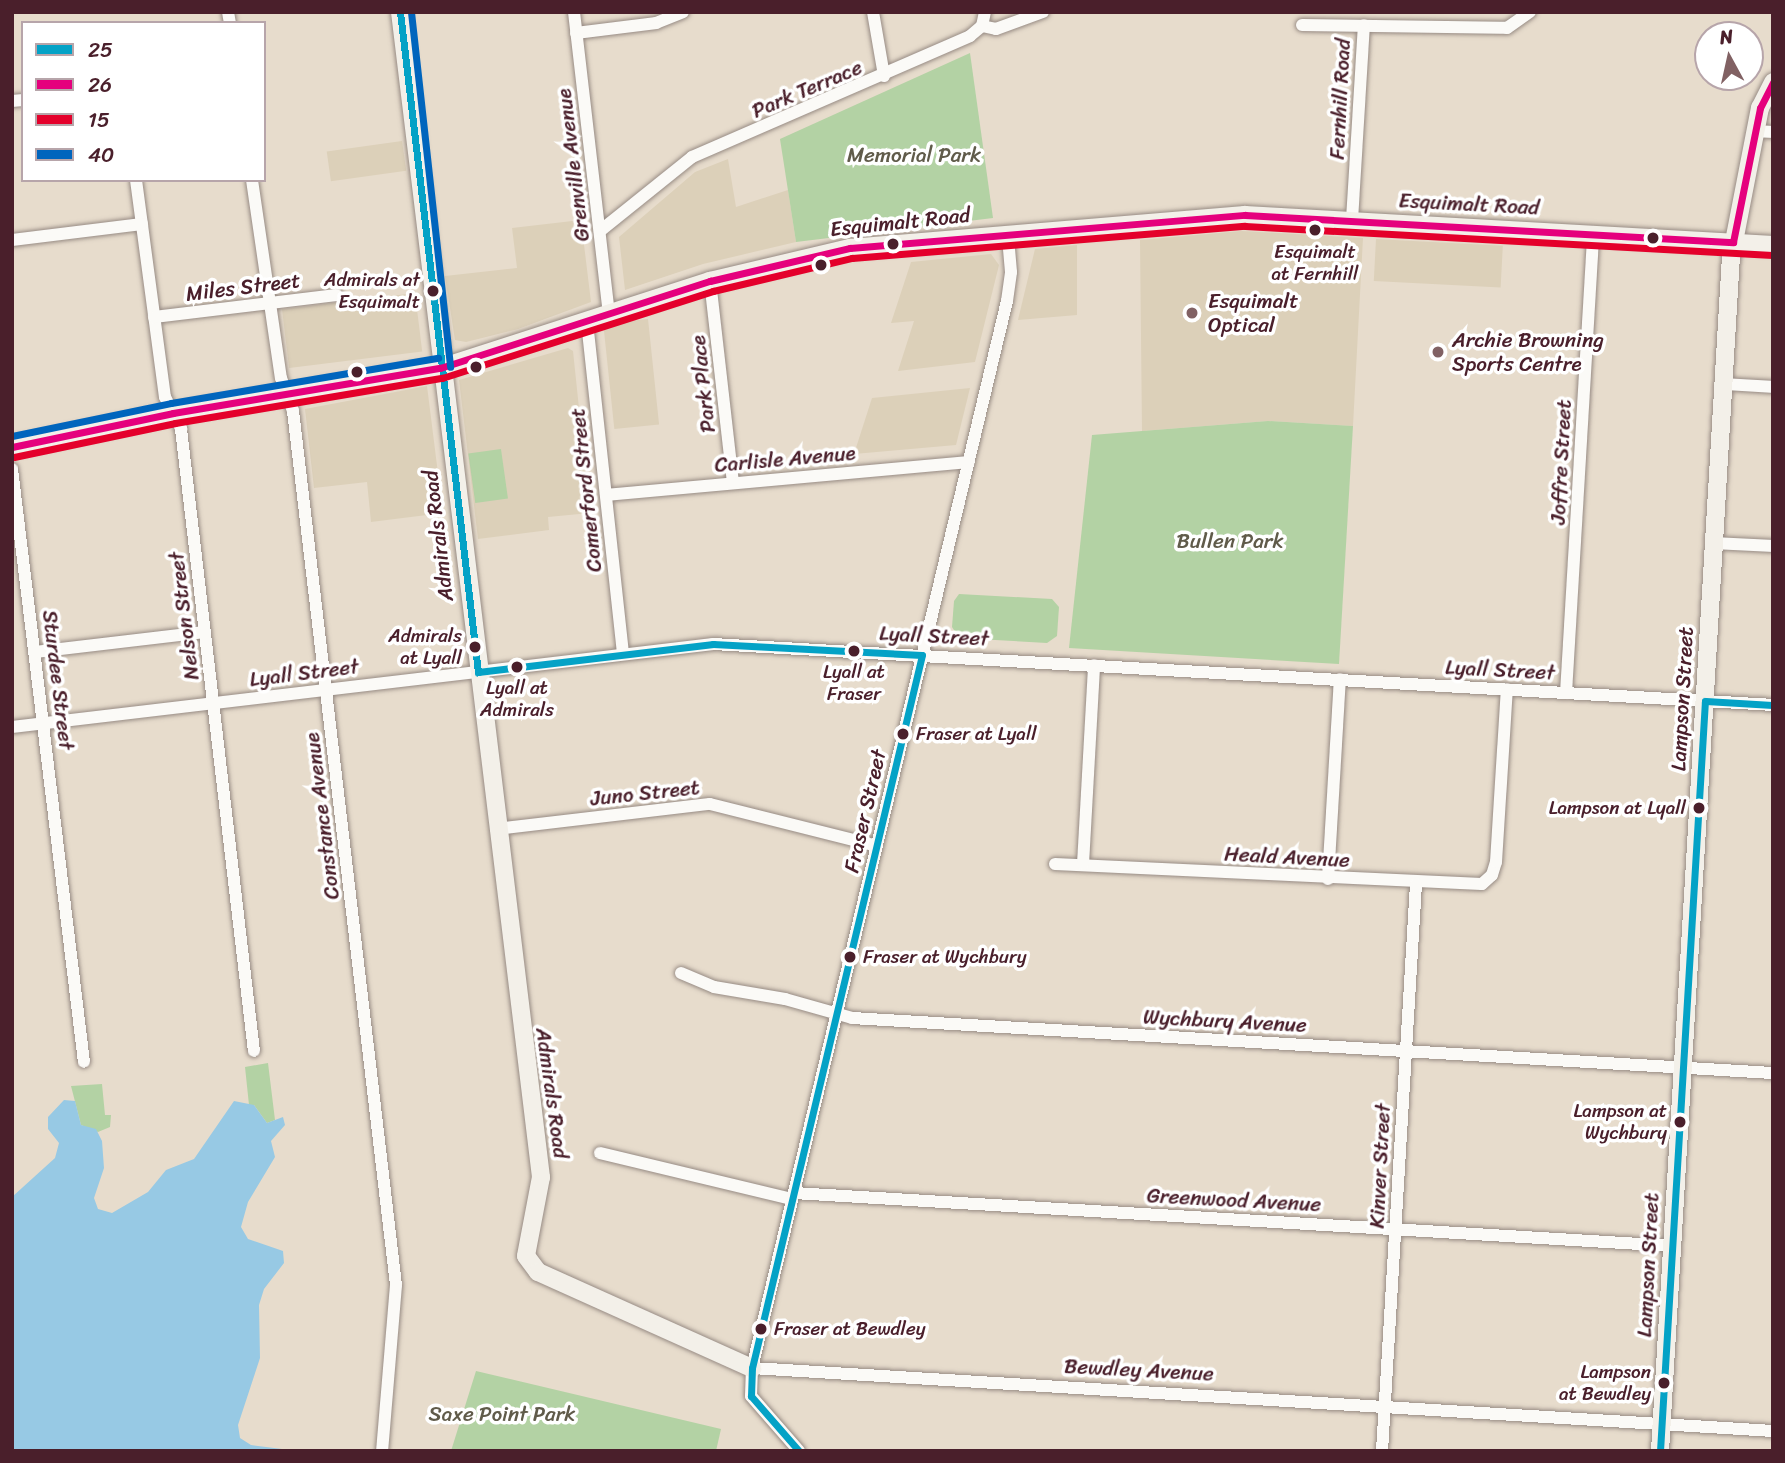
<!DOCTYPE html>
<style>
body{margin:0}
#map{position:relative;width:1785px;height:1463px;overflow:hidden;background:#e7dccc;font-family:Sriracha,sans-serif}
div>[style]{position:absolute}
.built>*{inset:0;background:#dcd0b9;transform-origin:0 0}
.green>*{inset:0;background:#b3d2a4;transform-origin:0 0}
.water>*{inset:0;background:#97c9e4}
.roads{filter:drop-shadow(0 0 2px #978b84) drop-shadow(0 0 2px #978b84)}
.street>*{height:12px;margin:-6px;padding:0 6px;transform-origin:6px;border-radius:6px;background:#fbfaf7}
.secondary>*{height:18px;margin:-9px;padding:0 9px;transform-origin:9px;border-radius:9px;background:#f3f0e9}
.bus-1>*{height:7px;margin:-3.5px;padding:0 3.5px;transform-origin:3.5px;border-radius:3.5px;background:#04a2c6}
.bus-2>*{height:7px;margin:-3.5px;padding:0 3.5px;transform-origin:3.5px;border-radius:3.5px;background:#e5007d}
.bus-3>*{height:7px;margin:-3.5px;padding:0 3.5px;transform-origin:3.5px;border-radius:3.5px;background:#e4002b}
.bus-4>*{height:7px;margin:-3.5px;padding:0 3.5px;transform-origin:3.5px;border-radius:3.5px;background:#0065bd}
.dots>*{width:19px;height:19px;translate:-50% -50%;box-sizing:border-box;border:4px solid #fff;border-radius:50%}
span{translate:-50% -50%;white-space:nowrap;text-align:center;line-height:1.15;-webkit-text-stroke:7px #fff;paint-order:stroke}
.bus-label{font-size:19px;color:#4a1f2b}
.right{translate:-100% -50%;text-align:right}
.left{translate:0 -50%;text-align:left}
.street-label{font-size:21px;color:#4a1f2b}
.park-label{font-size:21px;color:#605b4a}
.poi-label{font-size:21px;color:#4a1f2b}
.frame{position:absolute;inset:0;border:14px solid #4a1f2b;pointer-events:none}
.legend{position:absolute;left:21px;top:21px;width:245px;height:161px;box-sizing:border-box;background:#fff;border:2px solid #b7a5aa;margin:0;padding:9px 12px;list-style:none;font-size:21px;color:#4a1f2b}
.legend li{display:flex;align-items:center;gap:14px;height:35px}
.legend b{width:35px;border:2px solid #b7a5aa}
.north{position:absolute;left:1694px;top:21px;width:70px;height:70px;box-sizing:border-box;background:#fff;border:2px solid #b7a5aa;border-radius:50%;rotate:352deg;font-size:19px;font-weight:700;line-height:28px;text-align:center;color:#4a1f2b}
.north::after{content:'';display:block;margin:auto;width:24px;height:32px;background:#816163;clip-path:polygon(50% 0,100% 100%,50% 72%,0 100%)}
</style>
<div id="map">
<div class="built">
<i style="left:402px;top:141px;width:30px;height:76px;rotate:82deg"></i>
<i style="clip-path:polygon(728px 159px,736px 207px,788px 190px,796px 242px,703px 264px,625px 290px,619px 237px,695px 172px)"></i>
<i style="clip-path:polygon(581px 220px,591px 302px,518px 329px,466px 342px,455px 340px,445px 276px,517px 268px,512px 228px)"></i>
<i style="clip-path:polygon(1242px 231px,1363px 238px,1353px 426px,1268px 421px,1142px 431px,1140px 240px)"></i>
<i style="left:1376px;top:239px;width:127px;height:42px;rotate:3deg"></i>
<i style="clip-path:polygon(1077px 245px,1077px 315px,1018px 320px,1035px 249px)"></i>
<i style="clip-path:polygon(991px 254px,999px 265px,975px 362px,898px 371px,914px 321px,891px 323px,911px 262px)"></i>
<i style="left:415px;top:293px;width:59px;height:134px;rotate:83deg"></i>
<i style="left:648px;top:319px;width:106px;height:45px;rotate:84deg"></i>
<i style="clip-path:polygon(568px 348px,573px 351px,590px 513px,548px 517px,549px 530px,478px 539px,459px 380px)"></i>
<i style="clip-path:polygon(427px 386px,443px 513px,371px 522px,367px 482px,314px 488px,305px 409px)"></i>
<i style="clip-path:polygon(970px 388px,956px 445px,854px 454px,872px 398px)"></i>
</div>
<div class="green">
<i style="clip-path:polygon(970px 53px,993px 218px,796px 242px,780px 139px)"></i>
<i style="clip-path:polygon(1268px 421px,1353px 426px,1339px 664px,1069px 648px,1092px 435px)"></i>
<i style="left:501px;top:449px;width:50px;height:33px;rotate:82deg"></i>
<i style="clip-path:polygon(959px 594px,1052px 599px,1059px 607px,1057px 636px,1047px 643px,959px 638px,952px 627px,954px 601px)"></i>
<i style="clip-path:polygon(268px 1063px,275px 1120px,267px 1123px,254px 1105px,249px 1105px,245px 1067px)"></i>
<i style="clip-path:polygon(102px 1084px,105px 1115px,111px 1115px,110px 1127px,98px 1132px,81px 1125px,71px 1086px)"></i>
<i style="clip-path:polygon(476px 1371px,721px 1429px,716px 1451px,451px 1451px)"></i>
</div>
<div class="water">
<i style="clip-path:polygon(64px 1100px,75px 1101px,81px 1125px,96px 1129px,102px 1141px,104px 1168px,94px 1198px,98px 1209px,112px 1213px,148px 1192px,166px 1170px,194px 1159px,234px 1101px,254px 1105px,267px 1123px,283px 1117px,285px 1125px,271px 1141px,275px 1157px,248px 1202px,241px 1227px,248px 1239px,283px 1251px,284px 1263px,264px 1289px,259px 1305px,260px 1358px,238px 1425px,240px 1438px,251px 1445px,298px 1451px,12px 1451px,12px 1197px,55px 1158px,59px 1143px,48px 1129px,48px 1117px)"></i>
</div>
<div class="roads">
<div class="street">
<i style="left:228px;top:12px;width:11px;rotate:80deg"></i>
<i style="left:574px;top:12px;width:304px;rotate:83.4deg"></i>
<i style="left:873px;top:12px;width:65px;rotate:80.2deg"></i>
<i style="left:1302px;top:25px;width:205px;rotate:0.8deg"></i>
<i style="left:1507px;top:28px;width:28px;rotate:-35deg"></i>
<i style="left:982px;top:26px;width:14px;rotate:12deg"></i>
<i style="left:996px;top:29px;width:50px;rotate:-19.9deg"></i>
<i style="left:576px;top:33px;width:81px;rotate:-7.1deg"></i>
<i style="left:656px;top:23px;width:29px;rotate:-22deg"></i>
<i style="left:12px;top:101px;width:11px;rotate:-5deg"></i>
<i style="left:1754px;top:131px;width:19px;rotate:3deg"></i>
<i style="left:136px;top:180px;width:219px;rotate:82.4deg"></i>
<i style="left:165px;top:397px;width:36px;rotate:63deg"></i>
<i style="left:181px;top:429px;width:626px;rotate:83.31deg"></i>
<i style="left:252px;top:180px;width:200px;rotate:81.7deg"></i>
<i style="left:281px;top:378px;width:35px;rotate:70deg"></i>
<i style="left:293px;top:411px;width:880px;rotate:83.28deg"></i>
<i style="left:396px;top:1285px;width:167px;rotate:94.8deg"></i>
<i style="left:1352px;top:220px;width:195px;rotate:-86.5deg"></i>
<i style="left:600px;top:231px;width:118px;rotate:-38.8deg"></i>
<i style="left:692px;top:157px;width:303px;rotate:-23.5deg"></i>
<i style="left:970px;top:36px;width:16px;rotate:-40deg"></i>
<i style="left:982px;top:26px;width:14px;rotate:-78deg"></i>
<i style="left:12px;top:240px;width:131px;rotate:-7deg"></i>
<i style="left:710px;top:281px;width:203px;rotate:83.5deg"></i>
<i style="left:154px;top:317px;width:184px;rotate:-6.9deg"></i>
<i style="left:587px;top:322px;width:334px;rotate:83.8deg"></i>
<i style="left:1724px;top:384px;width:49px;rotate:3.5deg"></i>
<i style="left:12px;top:469px;width:597px;rotate:83.08deg"></i>
<i style="left:606px;top:495px;width:364px;rotate:-5.2deg"></i>
<i style="left:1714px;top:543px;width:59px;rotate:2.9deg"></i>
<i style="left:35px;top:652px;width:171px;rotate:-6.7deg"></i>
<i style="left:1566px;top:693px;width:460px;rotate:-86.6deg"></i>
<i style="left:12px;top:727px;width:706px;rotate:-6.75deg"></i>
<i style="left:713px;top:644px;width:1062px;rotate:3.29deg"></i>
<i style="left:496px;top:829px;width:215px;rotate:-6.7deg"></i>
<i style="left:710px;top:804px;width:172px;rotate:14.1deg"></i>
<i style="left:1055px;top:864px;width:427px;rotate:2.7deg"></i>
<i style="left:1482px;top:884px;width:13px;rotate:-42deg"></i>
<i style="left:1492px;top:875px;width:14px;rotate:-73deg"></i>
<i style="left:1496px;top:862px;width:173px;rotate:-86.4deg"></i>
<i style="left:1083px;top:864px;width:199px;rotate:-86.8deg"></i>
<i style="left:1328px;top:879px;width:200px;rotate:-86.6deg"></i>
<i style="left:681px;top:973px;width:36px;rotate:23deg"></i>
<i style="left:714px;top:987px;width:72px;rotate:9.6deg"></i>
<i style="left:785px;top:999px;width:70px;rotate:15.8deg"></i>
<i style="left:852px;top:1018px;width:923px;rotate:3.42deg"></i>
<i style="left:600px;top:1153px;width:197px;rotate:13.5deg"></i>
<i style="left:794px;top:1193px;width:880px;rotate:3.45deg"></i>
<i style="left:752px;top:1368px;width:1023px;rotate:3.53deg"></i>
<i style="left:799px;top:1451px;width:73px;rotate:-131.1deg"></i>
<i style="left:751px;top:1396px;width:28px;rotate:-88deg"></i>
<i style="left:752px;top:1368px;width:1097px;rotate:-76.56deg"></i>
<i style="left:1007px;top:301px;width:29px;rotate:-82deg"></i>
<i style="left:1011px;top:272px;width:38px;rotate:-95deg"></i>
<i style="left:1382px;top:1451px;width:568px;rotate:-86.57deg"></i>
</div>
<div class="secondary">
<i style="left:400px;top:12px;width:1174px;rotate:83.1deg"></i>
<i style="left:541px;top:1177px;width:80px;rotate:100.8deg"></i>
<i style="left:526px;top:1256px;width:20px;rotate:53deg"></i>
<i style="left:538px;top:1272px;width:235px;rotate:24.2deg"></i>
<i style="left:12px;top:447px;width:165px;rotate:-11.9deg"></i>
<i style="left:173px;top:413px;width:271px;rotate:-9.6deg"></i>
<i style="left:440px;top:368px;width:284px;rotate:-17.9deg"></i>
<i style="left:710px;top:281px;width:144px;rotate:-13.3deg"></i>
<i style="left:850px;top:248px;width:396px;rotate:-4.8deg"></i>
<i style="left:1245px;top:215px;width:529px;rotate:3.25deg"></i>
<i style="left:1660px;top:1451px;width:1196px;rotate:-86.6deg"></i>
<i style="left:1731px;top:257px;width:152px;rotate:-79deg"></i>
<i style="left:1760px;top:108px;width:29px;rotate:-63deg"></i>
</div>
</div>
<div class="bus-1">
<i style="left:400px;top:12px;width:665px;rotate:83.26deg"></i>
<i style="left:478px;top:672px;width:237px;rotate:-6.8deg"></i>
<i style="left:713px;top:644px;width:209px;rotate:3deg"></i>
<i style="left:1705px;top:701px;width:68px;rotate:3.4deg"></i>
<i style="left:751px;top:1396px;width:28px;rotate:-88deg"></i>
<i style="left:752px;top:1368px;width:733px;rotate:-76.59deg"></i>
<i style="left:751px;top:1396px;width:73px;rotate:48.9deg"></i>
<i style="left:1660px;top:1451px;width:751px;rotate:-86.57deg"></i>
</div>
<div class="bus-2">
<i style="left:1733px;top:242px;width:137px;rotate:-78.6deg"></i>
<i style="left:1760px;top:108px;width:29px;rotate:-63deg"></i>
<i style="left:12px;top:447px;width:165px;rotate:-11.9deg"></i>
<i style="left:173px;top:413px;width:271px;rotate:-9.6deg"></i>
<i style="left:440px;top:368px;width:284px;rotate:-17.9deg"></i>
<i style="left:710px;top:281px;width:144px;rotate:-13.3deg"></i>
<i style="left:850px;top:248px;width:396px;rotate:-4.8deg"></i>
<i style="left:1245px;top:215px;width:489px;rotate:3.2deg"></i>
</div>
<div class="bus-3">
<i style="left:14px;top:457px;width:165px;rotate:-11.9deg"></i>
<i style="left:175px;top:423px;width:271px;rotate:-9.6deg"></i>
<i style="left:442px;top:378px;width:285px;rotate:-17.8deg"></i>
<i style="left:713px;top:291px;width:143px;rotate:-13.4deg"></i>
<i style="left:852px;top:258px;width:394px;rotate:-4.7deg"></i>
<i style="left:1245px;top:226px;width:528px;rotate:3.15deg"></i>
</div>
<div class="bus-4">
<i style="left:411px;top:12px;width:357px;rotate:83.7deg"></i>
<i style="left:12px;top:436px;width:162px;rotate:-11.7deg"></i>
<i style="left:171px;top:403px;width:271px;rotate:-9.6deg"></i>
</div>
<div class="dots">
<i style="left:1315px;top:230px;background:#4a1f2b"></i>
<i style="left:1653px;top:238px;background:#4a1f2b"></i>
<i style="left:893px;top:244px;background:#4a1f2b"></i>
<i style="left:821px;top:265px;background:#4a1f2b"></i>
<i style="left:433px;top:291px;background:#4a1f2b"></i>
<i style="left:1192px;top:313px;background:#816163"></i>
<i style="left:1438px;top:352px;background:#816163"></i>
<i style="left:476px;top:367px;background:#4a1f2b"></i>
<i style="left:357px;top:372px;background:#4a1f2b"></i>
<i style="left:475px;top:647px;background:#4a1f2b"></i>
<i style="left:854px;top:651px;background:#4a1f2b"></i>
<i style="left:517px;top:667px;background:#4a1f2b"></i>
<i style="left:903px;top:734px;background:#4a1f2b"></i>
<i style="left:1699px;top:808px;background:#4a1f2b"></i>
<i style="left:850px;top:957px;background:#4a1f2b"></i>
<i style="left:1680px;top:1122px;background:#4a1f2b"></i>
<i style="left:761px;top:1329px;background:#4a1f2b"></i>
<i style="left:1664px;top:1383px;background:#4a1f2b"></i>
</div>
<div class="bus-label">
<span style="left:1315px;top:263px">Esquimalt<br>at Fernhill</span>
<span class="right" style="left:420px;top:291px">Admirals at<br>Esquimalt</span>
<span class="right" style="left:462px;top:647px">Admirals<br>at Lyall</span>
<span style="left:854px;top:683px">Lyall at<br>Fraser</span>
<span style="left:517px;top:699px">Lyall at<br>Admirals</span>
<span class="left" style="left:916px;top:734px">Fraser at Lyall</span>
<span class="right" style="left:1686px;top:808px">Lampson at Lyall</span>
<span class="left" style="left:863px;top:957px">Fraser at Wychbury</span>
<span class="right" style="left:1667px;top:1122px">Lampson at<br>Wychbury</span>
<span class="left" style="left:774px;top:1329px">Fraser at Bewdley</span>
<span class="right" style="left:1651px;top:1383px">Lampson<br>at Bewdley</span>
</div>
<div class="street-label">
<span style="left:807px;top:89px;rotate:-23deg">Park Terrace</span>
<span style="left:1340px;top:99px;rotate:-87deg">Fernhill Road</span>
<span style="left:573px;top:165px;rotate:-97deg">Grenville Avenue</span>
<span style="left:1469px;top:204px;rotate:3deg">Esquimalt Road</span>
<span style="left:900px;top:222px;rotate:-6deg">Esquimalt Road</span>
<span style="left:243px;top:287px;rotate:-7deg">Miles Street</span>
<span style="left:703px;top:384px;rotate:-96deg">Park Place</span>
<span style="left:785px;top:459px;rotate:-5deg">Carlisle Avenue</span>
<span style="left:1561px;top:462px;rotate:-87deg">Joffre Street</span>
<span style="left:586px;top:490px;rotate:-96deg">Comerford Street</span>
<span style="left:438px;top:536px;rotate:-97deg">Admirals Road</span>
<span style="left:184px;top:616px;rotate:-97deg">Nelson Street</span>
<span style="left:934px;top:636px;rotate:3deg">Lyall Street</span>
<span style="left:1500px;top:670px;rotate:3deg">Lyall Street</span>
<span style="left:304px;top:673px;rotate:-7deg">Lyall Street</span>
<span style="left:58px;top:680px;rotate:83deg">Sturdee Street</span>
<span style="left:1682px;top:699px;rotate:-87deg">Lampson Street</span>
<span style="left:645px;top:793px;rotate:-6deg">Juno Street</span>
<span style="left:865px;top:811px;rotate:-77deg">Fraser Street</span>
<span style="left:322px;top:816px;rotate:-97deg">Constance Avenue</span>
<span style="left:1287px;top:857px;rotate:3deg">Heald Avenue</span>
<span style="left:1225px;top:1021px;rotate:3deg">Wychbury Avenue</span>
<span style="left:552px;top:1093px;rotate:82deg">Admirals Road</span>
<span style="left:1380px;top:1166px;rotate:-87deg">Kinver Street</span>
<span style="left:1234px;top:1200px;rotate:3deg">Greenwood Avenue</span>
<span style="left:1648px;top:1265px;rotate:-87deg">Lampson Street</span>
<span style="left:1139px;top:1370px;rotate:3deg">Bewdley Avenue</span>
</div>
<div class="park-label">
<span style="left:914px;top:155px">Memorial Park</span>
<span style="left:1230px;top:541px">Bullen Park</span>
<span style="left:502px;top:1414px">Saxe Point Park</span>
</div>
<div class="poi-label">
<span class="left" style="left:1208px;top:313px">Esquimalt<br>Optical</span>
<span class="left" style="left:1452px;top:352px">Archie Browning<br>Sports Centre</span>
</div>
<div class="frame"></div>
<ul class="legend">
<li><b style="height:9px;background:#04a2c6"></b>25</li>
<li><b style="height:9px;background:#e5007d"></b>26</li>
<li><b style="height:9px;background:#e4002b"></b>15</li>
<li><b style="height:9px;background:#0065bd"></b>40</li>
</ul>
<div class="north">N</div>
</div>
